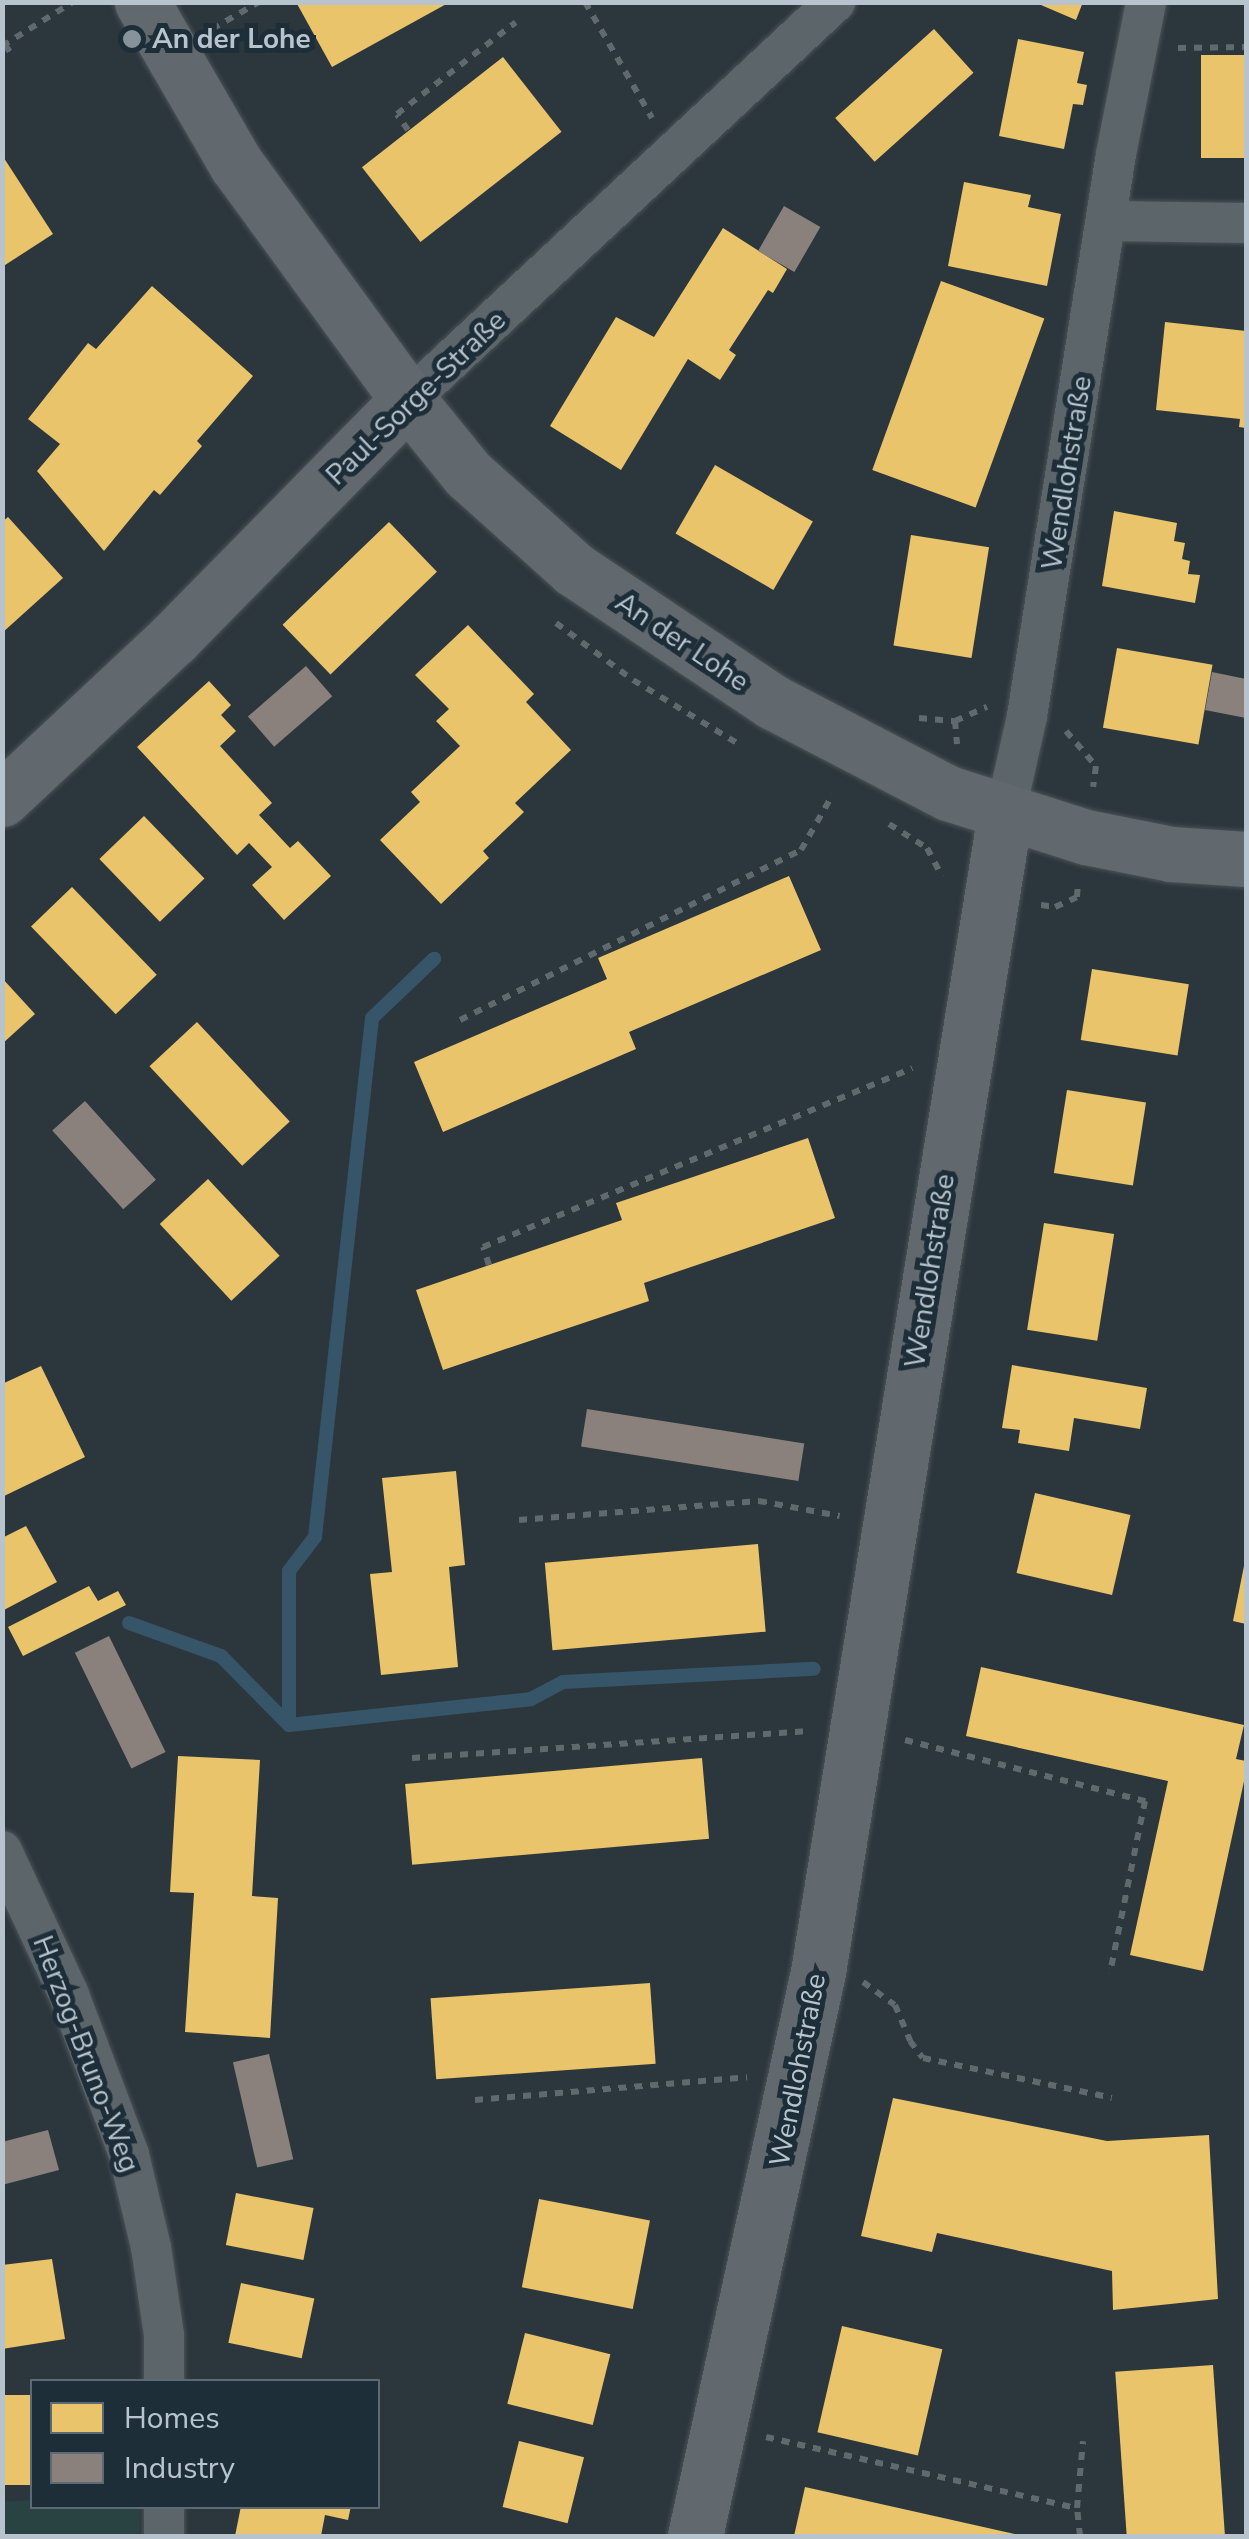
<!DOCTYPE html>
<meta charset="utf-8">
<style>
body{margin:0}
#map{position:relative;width:1249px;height:2539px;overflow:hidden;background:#2c373d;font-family:"Nunito Sans",sans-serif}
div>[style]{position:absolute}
.green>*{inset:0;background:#284341}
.homes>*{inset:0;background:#e9c46a;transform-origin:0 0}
.industry>*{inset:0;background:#8a817c;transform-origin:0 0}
.stream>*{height:14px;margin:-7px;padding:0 7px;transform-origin:7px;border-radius:7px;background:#365568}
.path>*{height:6px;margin-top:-3px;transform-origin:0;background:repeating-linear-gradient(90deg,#60696d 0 8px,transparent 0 16px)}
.roads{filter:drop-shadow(0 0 2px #4b5257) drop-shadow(0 0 2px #4b5257)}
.street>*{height:40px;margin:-20px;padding:0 20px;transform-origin:20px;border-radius:20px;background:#5c656a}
.secondary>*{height:55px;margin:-27.5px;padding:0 27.5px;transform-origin:27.5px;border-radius:27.5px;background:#61696e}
.dots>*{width:28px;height:28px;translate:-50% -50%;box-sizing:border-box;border:5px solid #1e2e39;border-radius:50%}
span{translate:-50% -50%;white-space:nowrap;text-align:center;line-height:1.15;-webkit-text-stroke:10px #1e2e39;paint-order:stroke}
.poi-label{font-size:28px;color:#b7c4cd;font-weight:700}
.left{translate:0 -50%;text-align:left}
.street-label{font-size:28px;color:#b7c4cd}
.frame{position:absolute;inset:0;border:5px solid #b7c4cd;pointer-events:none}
.legend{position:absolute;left:30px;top:2379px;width:350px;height:130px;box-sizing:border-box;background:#1e2e39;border:2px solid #5b6a74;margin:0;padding:12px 18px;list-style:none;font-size:30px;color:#b7c4cd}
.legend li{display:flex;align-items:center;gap:20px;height:50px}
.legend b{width:50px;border:2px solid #5b6a74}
</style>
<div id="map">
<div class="green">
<i style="clip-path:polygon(32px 2500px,32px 2506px,140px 2507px,139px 2536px,3px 2536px,3px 2502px)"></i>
</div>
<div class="homes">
<i style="clip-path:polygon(296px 2px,450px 2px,332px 67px)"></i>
<i style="clip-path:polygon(1034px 2px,1083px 2px,1076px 20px)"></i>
<i style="left:934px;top:29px;width:59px;height:133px;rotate:48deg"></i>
<i style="clip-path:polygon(1018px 39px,1084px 52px,1077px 83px,1087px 85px,1083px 105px,1073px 104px,1064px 149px,999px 136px)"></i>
<i style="left:1201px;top:55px;width:45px;height:103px"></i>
<i style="left:503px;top:57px;width:95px;height:179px;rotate:52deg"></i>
<i style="clip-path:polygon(2px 155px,53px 234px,2px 267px)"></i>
<i style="clip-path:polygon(964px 182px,1031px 195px,1028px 207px,1061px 214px,1047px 286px,948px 266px)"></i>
<i style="clip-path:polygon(723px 228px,787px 269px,773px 293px,768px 290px,729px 350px,736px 355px,720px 380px,688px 359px,621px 470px,550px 426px,616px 317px,654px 337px)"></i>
<i style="left:941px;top:281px;width:110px;height:201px;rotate:20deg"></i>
<i style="clip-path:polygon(152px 286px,253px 376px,197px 441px,202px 446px,160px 495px,154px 490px,104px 551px,37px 471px,60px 444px,28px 419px,88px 343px,96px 349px)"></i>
<i style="clip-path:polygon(1165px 322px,1246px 331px,1246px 428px,1239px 427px,1240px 419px,1156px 410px)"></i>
<i style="left:715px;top:465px;width:113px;height:79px;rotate:30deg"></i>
<i style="clip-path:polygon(1114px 511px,1177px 523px,1174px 541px,1185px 543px,1182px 559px,1190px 561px,1188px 574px,1200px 575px,1195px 603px,1102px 586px)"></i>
<i style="clip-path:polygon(8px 517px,63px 578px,2px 633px,2px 522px)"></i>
<i style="left:389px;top:522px;width:69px;height:148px;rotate:46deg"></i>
<i style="left:911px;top:535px;width:79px;height:112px;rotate:9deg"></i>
<i style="clip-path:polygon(468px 625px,534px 694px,526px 702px,571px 750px,515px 803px,524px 812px,483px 851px,489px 858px,441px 904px,380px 840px,420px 802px,411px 792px,460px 746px,436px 721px,449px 709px,415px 675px)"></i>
<i style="left:1117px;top:648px;width:97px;height:81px;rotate:10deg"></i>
<i style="clip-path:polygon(209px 681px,231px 705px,221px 715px,236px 731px,220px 746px,272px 803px,259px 815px,290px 848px,298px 841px,331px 876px,284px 920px,252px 885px,272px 867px,249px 843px,237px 855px,137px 747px)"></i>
<i style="left:144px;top:816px;width:87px;height:62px;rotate:46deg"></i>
<i style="clip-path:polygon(789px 876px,821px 950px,629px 1032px,636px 1049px,443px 1132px,414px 1062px,607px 979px,598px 958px)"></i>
<i style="left:72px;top:887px;width:122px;height:57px;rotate:46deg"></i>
<i style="left:1092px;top:969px;width:98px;height:72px;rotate:9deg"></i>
<i style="clip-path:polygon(2px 978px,35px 1014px,2px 1044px)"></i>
<i style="left:197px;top:1022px;width:136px;height:65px;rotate:47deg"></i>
<i style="left:1067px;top:1090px;width:80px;height:84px;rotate:9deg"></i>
<i style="clip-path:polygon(808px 1138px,835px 1218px,644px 1283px,649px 1301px,443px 1370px,416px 1290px,622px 1220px,616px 1203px)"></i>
<i style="left:208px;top:1179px;width:105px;height:66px;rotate:47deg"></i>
<i style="left:1044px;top:1223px;width:71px;height:108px;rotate:9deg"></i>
<i style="clip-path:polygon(1012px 1365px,1147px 1388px,1140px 1429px,1074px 1418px,1069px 1451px,1018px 1443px,1020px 1430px,1002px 1428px)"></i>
<i style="clip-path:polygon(41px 1366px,85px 1457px,2px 1497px,2px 1384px)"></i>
<i style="clip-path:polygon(456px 1471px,465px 1565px,449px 1567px,458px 1667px,381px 1675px,370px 1574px,392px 1572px,382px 1478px)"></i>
<i style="left:1035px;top:1493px;width:98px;height:82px;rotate:13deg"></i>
<i style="clip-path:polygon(26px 1526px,57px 1582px,2px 1611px,2px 1538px)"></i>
<i style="left:758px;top:1544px;width:88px;height:214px;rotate:85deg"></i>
<i style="clip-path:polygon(1245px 1561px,1246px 1562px,1246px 1624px,1233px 1621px)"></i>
<i style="clip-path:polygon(89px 1586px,98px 1601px,118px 1591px,126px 1605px,23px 1656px,8px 1627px)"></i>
<i style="clip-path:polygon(981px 1667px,1244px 1725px,1236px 1759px,1246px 1761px,1246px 1772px,1203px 1971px,1130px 1955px,1168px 1781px,966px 1736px)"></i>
<i style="clip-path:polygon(178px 1756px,260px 1760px,252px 1896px,278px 1898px,270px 2038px,185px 2032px,194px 1893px,170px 1892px)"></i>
<i style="left:702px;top:1758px;width:81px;height:298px;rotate:85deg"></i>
<i style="left:650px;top:1983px;width:81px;height:220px;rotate:86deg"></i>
<i style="clip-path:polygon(893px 2098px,1107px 2141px,1209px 2135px,1218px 2299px,1113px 2310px,1112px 2271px,937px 2233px,932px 2252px,861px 2236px)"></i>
<i style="left:236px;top:2193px;width:79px;height:53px;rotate:11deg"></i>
<i style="left:539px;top:2199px;width:113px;height:90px;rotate:11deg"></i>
<i style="clip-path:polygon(52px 2259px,65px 2339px,2px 2349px,2px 2265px)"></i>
<i style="left:241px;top:2283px;width:75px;height:61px;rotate:12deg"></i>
<i style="left:842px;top:2326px;width:103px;height:109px;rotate:13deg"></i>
<i style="left:525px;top:2333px;width:88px;height:73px;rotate:14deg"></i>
<i style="left:1213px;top:2365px;width:171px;height:98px;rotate:86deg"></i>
<i style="left:32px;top:2395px;width:90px;height:30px;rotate:90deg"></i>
<i style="left:519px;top:2441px;width:67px;height:68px;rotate:14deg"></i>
<i style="clip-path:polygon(805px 2487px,1019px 2535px,1019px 2536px,794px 2536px)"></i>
<i style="clip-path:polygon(241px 2506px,302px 2509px,351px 2506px,348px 2520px,325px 2515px,321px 2536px,235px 2536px)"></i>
</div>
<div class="industry">
<i style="left:784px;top:206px;width:42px;height:52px;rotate:30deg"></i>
<i style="left:306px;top:666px;width:40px;height:77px;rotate:49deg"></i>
<i style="clip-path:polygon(1212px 672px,1246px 679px,1246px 718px,1205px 710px)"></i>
<i style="left:85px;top:1101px;width:106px;height:44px;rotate:48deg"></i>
<i style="left:587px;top:1409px;width:220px;height:38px;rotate:9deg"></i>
<i style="left:109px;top:1636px;width:129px;height:38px;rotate:64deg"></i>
<i style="left:269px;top:2054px;width:108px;height:37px;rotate:77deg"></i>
<i style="clip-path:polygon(48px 2130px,59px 2170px,2px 2185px,2px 2142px)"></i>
</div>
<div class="stream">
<i style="left:129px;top:1623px;width:98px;rotate:19.7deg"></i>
<i style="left:221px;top:1656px;width:97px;rotate:45.4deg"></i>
<i style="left:289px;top:1725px;width:243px;rotate:-6.1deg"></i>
<i style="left:531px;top:1699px;width:36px;rotate:-28deg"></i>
<i style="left:563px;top:1682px;width:251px;rotate:-3deg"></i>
<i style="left:289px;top:1725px;width:154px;rotate:-90deg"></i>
<i style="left:289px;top:1571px;width:43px;rotate:-52.6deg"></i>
<i style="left:315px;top:1537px;width:522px;rotate:-83.73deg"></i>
<i style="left:372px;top:1018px;width:86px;rotate:-43.6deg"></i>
</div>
<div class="path">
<i style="left:585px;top:2px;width:134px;rotate:60deg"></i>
<i style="left:212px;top:29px;width:54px;rotate:-29.9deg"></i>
<i style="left:5px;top:45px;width:14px;rotate:54deg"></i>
<i style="left:2px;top:46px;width:84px;rotate:-31.8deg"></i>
<i style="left:1178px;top:48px;width:68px;rotate:-0.8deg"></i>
<i style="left:408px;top:130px;width:19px;rotate:-125deg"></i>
<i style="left:397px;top:114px;width:150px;rotate:-37.7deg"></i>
<i style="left:556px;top:623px;width:96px;rotate:36.5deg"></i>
<i style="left:633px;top:680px;width:122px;rotate:31.2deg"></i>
<i style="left:919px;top:718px;width:36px;rotate:5deg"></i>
<i style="left:955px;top:721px;width:35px;rotate:-24deg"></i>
<i style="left:955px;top:721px;width:23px;rotate:85deg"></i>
<i style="left:1066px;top:731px;width:46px;rotate:49.4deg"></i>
<i style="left:1096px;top:766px;width:21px;rotate:98deg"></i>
<i style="left:889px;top:824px;width:45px;rotate:32.3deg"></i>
<i style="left:927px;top:848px;width:32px;rotate:62deg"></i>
<i style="left:1041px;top:905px;width:14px;rotate:8deg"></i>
<i style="left:1055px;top:907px;width:24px;rotate:-24deg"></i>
<i style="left:1077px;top:897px;width:14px;rotate:-86deg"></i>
<i style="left:460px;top:1020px;width:381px;rotate:-26.5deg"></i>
<i style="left:801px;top:850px;width:64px;rotate:-60.3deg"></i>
<i style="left:489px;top:1265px;width:19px;rotate:-108deg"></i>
<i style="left:483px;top:1247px;width:465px;rotate:-22.6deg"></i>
<i style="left:519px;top:1520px;width:241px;rotate:-4.5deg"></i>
<i style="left:759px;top:1501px;width:82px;rotate:10.5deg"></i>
<i style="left:905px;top:1740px;width:248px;rotate:14.3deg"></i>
<i style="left:1145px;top:1801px;width:176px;rotate:101.5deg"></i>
<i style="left:412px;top:1758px;width:398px;rotate:-3.9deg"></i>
<i style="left:863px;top:1982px;width:39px;rotate:36deg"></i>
<i style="left:895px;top:2005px;width:39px;rotate:67deg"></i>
<i style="left:910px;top:2041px;width:21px;rotate:53deg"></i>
<i style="left:923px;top:2058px;width:193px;rotate:11.9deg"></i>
<i style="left:475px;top:2100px;width:273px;rotate:-4.8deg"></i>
<i style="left:766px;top:2437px;width:319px;rotate:12.9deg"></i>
<i style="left:1080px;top:2536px;width:28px;rotate:-96deg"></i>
<i style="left:1077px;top:2508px;width:67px;rotate:-84.9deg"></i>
</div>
<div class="roads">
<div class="street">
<i style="left:1109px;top:221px;width:137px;rotate:0.8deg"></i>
<i style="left:408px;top:400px;width:584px;rotate:-42.99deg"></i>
<i style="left:1005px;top:814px;width:100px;rotate:-77.3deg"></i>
<i style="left:1027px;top:716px;width:569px;rotate:-81deg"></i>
<i style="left:1116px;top:154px;width:155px;rotate:-78.8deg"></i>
<i style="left:2px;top:1851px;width:159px;rotate:65deg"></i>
<i style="left:69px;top:1995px;width:171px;rotate:69.4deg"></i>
<i style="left:129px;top:2155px;width:95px;rotate:76.6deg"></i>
<i style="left:151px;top:2247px;width:89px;rotate:81.6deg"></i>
<i style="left:164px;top:2335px;width:47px;rotate:90deg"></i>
<i style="left:164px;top:2506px;width:30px;rotate:90deg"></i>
</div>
<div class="secondary">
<i style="left:142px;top:2px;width:187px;rotate:59.9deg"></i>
<i style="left:236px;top:164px;width:292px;rotate:53.9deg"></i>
<i style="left:408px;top:400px;width:95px;rotate:51deg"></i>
<i style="left:468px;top:474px;width:144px;rotate:41.9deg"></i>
<i style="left:575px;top:570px;width:238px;rotate:33.7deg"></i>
<i style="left:773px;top:702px;width:197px;rotate:27.5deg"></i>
<i style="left:948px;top:793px;width:145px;rotate:17.7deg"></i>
<i style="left:1086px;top:837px;width:87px;rotate:11.3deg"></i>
<i style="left:1171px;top:854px;width:75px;rotate:3.8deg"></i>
<i style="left:2px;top:799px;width:236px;rotate:-43.1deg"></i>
<i style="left:174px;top:638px;width:334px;rotate:-45.5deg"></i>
<i style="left:695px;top:2536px;width:577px;rotate:-77.7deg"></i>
<i style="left:818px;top:1972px;width:1173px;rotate:-80.83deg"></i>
</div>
</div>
<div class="dots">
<i style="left:132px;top:39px;background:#86939b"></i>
</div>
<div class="poi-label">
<span class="left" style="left:152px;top:39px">An der Lohe</span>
</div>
<div class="street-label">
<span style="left:416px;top:398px;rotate:-44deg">Paul-Sorge-Straße</span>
<span style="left:1067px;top:473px;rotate:-81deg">Wendlohstraße</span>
<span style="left:682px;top:642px;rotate:34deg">An der Lohe</span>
<span style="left:930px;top:1271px;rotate:-81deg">Wendlohstraße</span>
<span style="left:86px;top:2054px;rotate:69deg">Herzog-Bruno-Weg</span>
<span style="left:798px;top:2070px;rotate:-79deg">Wendlohstraße</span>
</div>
<div class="frame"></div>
<ul class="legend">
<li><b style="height:28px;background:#e9c46a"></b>Homes</li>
<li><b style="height:28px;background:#8a817c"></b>Industry</li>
</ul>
</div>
